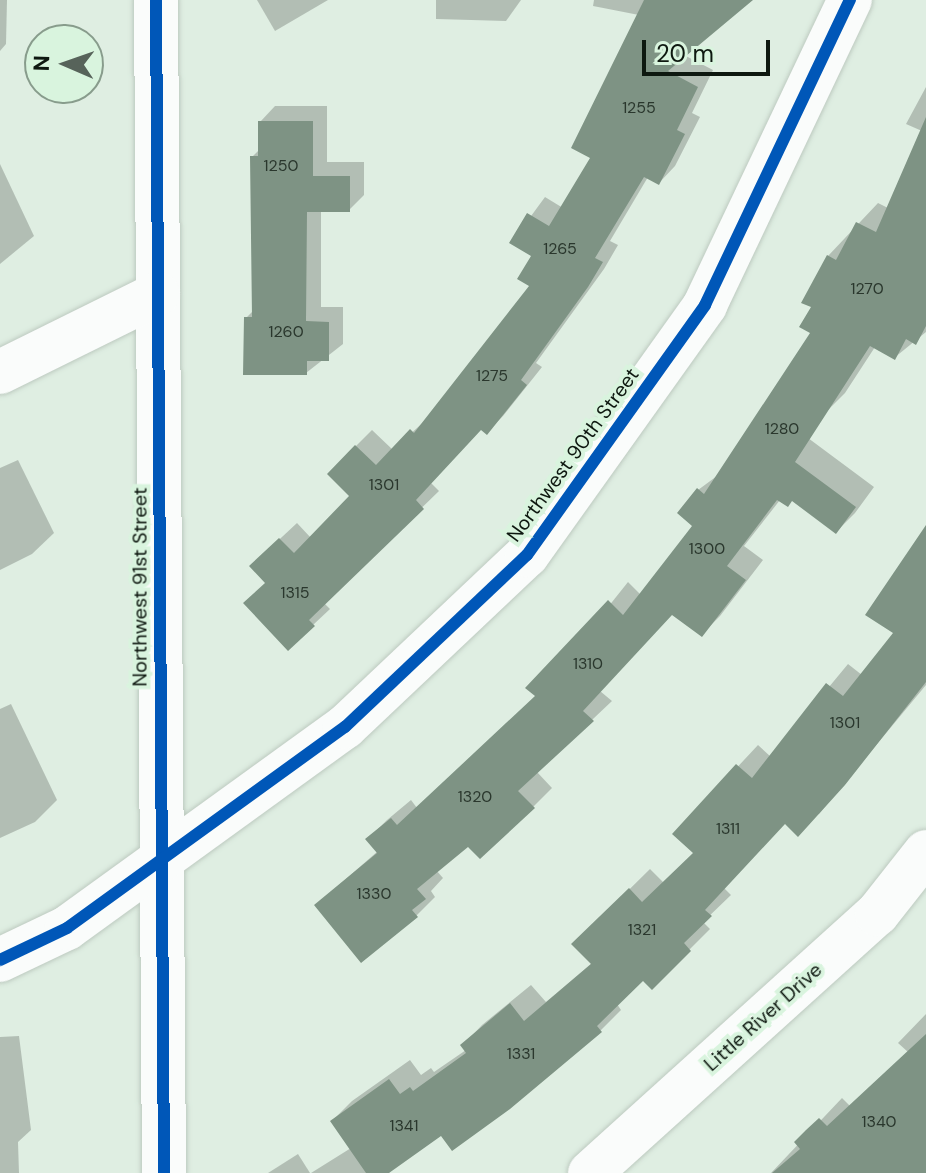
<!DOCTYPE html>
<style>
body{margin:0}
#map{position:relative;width:926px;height:1173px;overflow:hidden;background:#dfeee2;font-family:"DM Sans",sans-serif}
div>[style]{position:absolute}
.shadow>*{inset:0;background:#0003}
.building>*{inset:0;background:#7e9384}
.roads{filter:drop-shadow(0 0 2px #bdcac0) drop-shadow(0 0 2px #bdcac0)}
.minor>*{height:44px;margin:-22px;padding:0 22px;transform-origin:22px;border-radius:22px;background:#fafcfb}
.cycleway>*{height:12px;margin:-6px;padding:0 6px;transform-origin:6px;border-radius:6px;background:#0057b8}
span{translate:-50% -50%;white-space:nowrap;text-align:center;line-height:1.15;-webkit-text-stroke:8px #d9f4de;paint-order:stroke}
.number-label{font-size:16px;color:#2a372d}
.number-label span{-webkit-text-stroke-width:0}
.street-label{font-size:20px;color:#0e1810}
.north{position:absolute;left:24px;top:24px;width:80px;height:80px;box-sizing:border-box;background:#d9f4de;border:2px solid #889c8c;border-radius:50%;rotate:272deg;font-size:22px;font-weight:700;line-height:32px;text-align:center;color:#0e1810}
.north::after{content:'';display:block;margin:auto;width:28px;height:36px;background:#57635a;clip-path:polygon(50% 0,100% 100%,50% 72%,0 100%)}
.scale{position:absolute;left:642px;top:40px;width:128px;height:36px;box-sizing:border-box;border:4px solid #0e1810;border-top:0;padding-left:10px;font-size:24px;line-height:28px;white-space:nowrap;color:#0e1810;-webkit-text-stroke:6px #d9f4de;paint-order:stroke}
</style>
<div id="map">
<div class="shadow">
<i style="clip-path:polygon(0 0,7px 0,6px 44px,0 51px)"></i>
<i style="clip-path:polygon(257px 0,328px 0,275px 31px)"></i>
<i style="clip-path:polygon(436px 0,521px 0,506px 21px,436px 19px)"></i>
<i style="clip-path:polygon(594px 0,747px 0,684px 55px,713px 70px,692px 113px,700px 117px,675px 166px,659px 183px,648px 177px,610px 241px,618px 245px,604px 269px,536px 363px,542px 367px,503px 416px,487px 432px,482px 428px,431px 483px,439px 491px,324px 603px,330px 609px,313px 625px,267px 582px,268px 550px,297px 523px,311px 538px,352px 495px,356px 446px,372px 430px,393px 450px,430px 416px,532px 285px,533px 255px,512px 242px,545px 197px,563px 208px,593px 157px,639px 15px,593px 6px)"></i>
<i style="clip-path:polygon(926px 87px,926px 332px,894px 358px,875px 347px,845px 393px,824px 414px,813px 332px,813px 306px,828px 256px,878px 203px,888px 208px,922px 131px,906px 124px)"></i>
<i style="clip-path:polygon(275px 106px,327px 106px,327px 162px,364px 162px,364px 195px,349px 210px,321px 210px,321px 307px,343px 307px,343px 344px,306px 373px,246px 318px,254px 310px,252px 157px,260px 149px,260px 122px)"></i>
<i style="clip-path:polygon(0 164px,34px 236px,0 264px)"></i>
<i style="clip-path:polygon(769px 409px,874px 487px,855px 513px,836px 532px,792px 500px,780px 500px,744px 546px,763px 560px,720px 616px,701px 635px,673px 613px,600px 691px,612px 701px,537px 772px,552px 788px,533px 807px,468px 844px,436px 870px,443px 878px,431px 891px,435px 897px,416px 916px,316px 905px,378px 851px,368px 839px,387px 820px,411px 800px,417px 808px,537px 696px,628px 582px,641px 595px,695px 525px,698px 490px,721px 473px)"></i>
<i style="clip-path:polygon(18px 460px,54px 533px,32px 554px,0 570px,0 468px)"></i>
<i style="clip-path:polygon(926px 534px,926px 685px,819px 814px,785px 822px,724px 888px,731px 895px,703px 922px,710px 929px,652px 987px,643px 978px,617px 1004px,621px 1010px,601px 1030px,452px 1148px,442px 1133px,385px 1173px,311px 1173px,351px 1148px,332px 1121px,352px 1101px,410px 1060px,421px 1075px,431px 1068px,434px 1072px,466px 1050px,462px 1046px,482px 1025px,531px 985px,546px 1002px,592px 963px,574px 944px,650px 869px,664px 883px,695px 853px,675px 834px,758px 745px,771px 757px,848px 664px,862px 675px,896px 633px)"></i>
<i style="clip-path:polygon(11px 704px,57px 800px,35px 822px,0 838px,0 709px)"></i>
<i style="clip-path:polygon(926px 1014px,926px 1162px,914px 1173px,771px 1173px,842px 1098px,850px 1106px,908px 1052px,898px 1043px)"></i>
<i style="clip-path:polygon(19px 1036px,31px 1130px,18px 1142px,19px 1173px,0 1173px,0 1037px)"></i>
<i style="clip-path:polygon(298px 1154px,310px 1173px,268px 1173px)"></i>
</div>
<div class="building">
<i style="clip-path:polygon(644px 0,753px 0,668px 71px,698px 87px,677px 130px,685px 134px,659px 185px,644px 177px,595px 258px,603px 262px,588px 287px,521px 380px,527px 385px,487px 435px,481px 430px,416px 500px,424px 509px,309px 620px,315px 626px,288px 651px,243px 603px,265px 583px,249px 566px,279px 538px,294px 553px,349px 496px,327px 474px,355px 445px,376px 465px,410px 429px,414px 433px,529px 286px,517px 279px,531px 256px,509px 243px,527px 213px,549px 226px,590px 158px,571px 148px)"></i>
<i style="clip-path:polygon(926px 117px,926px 326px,916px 345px,906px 339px,895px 360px,870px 346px,795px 462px,856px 507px,836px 534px,792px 501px,788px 507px,777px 500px,727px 566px,746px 580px,702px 637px,672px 615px,583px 711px,594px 721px,518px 791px,535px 808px,480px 859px,468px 847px,417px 889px,426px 899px,412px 910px,418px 917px,361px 963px,314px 905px,377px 853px,365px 839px,391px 818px,397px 825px,535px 696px,525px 688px,608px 600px,623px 615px,692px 526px,677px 513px,697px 488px,704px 494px,810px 333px,799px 327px,811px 307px,801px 303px,827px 255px,836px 260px,856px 222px,876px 232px)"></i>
<i style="clip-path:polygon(258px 121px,313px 121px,313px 176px,350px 176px,350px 212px,307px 212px,306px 321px,329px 322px,329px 361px,307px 361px,307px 375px,243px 375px,244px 317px,252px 317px,250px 156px,258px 156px)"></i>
<i style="clip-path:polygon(926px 525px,926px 682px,845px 785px,798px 837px,785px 824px,705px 910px,712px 916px,684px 943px,691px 951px,652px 990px,643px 981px,597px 1026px,602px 1032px,510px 1109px,452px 1151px,441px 1136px,389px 1173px,366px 1173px,330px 1121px,389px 1079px,400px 1094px,410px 1087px,413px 1091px,466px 1053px,460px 1045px,510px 1003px,524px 1021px,591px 964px,571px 944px,629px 888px,642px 902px,693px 853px,672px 834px,736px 764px,752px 778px,826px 683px,843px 696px,893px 633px,865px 615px)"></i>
<i style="clip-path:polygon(926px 1034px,926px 1173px,772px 1173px,800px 1149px,794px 1142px,806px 1130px,819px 1118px,827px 1126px)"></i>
</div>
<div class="roads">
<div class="minor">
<i style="left:156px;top:0;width:1173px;rotate:89.61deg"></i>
<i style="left:0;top:372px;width:176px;rotate:-26.3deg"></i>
<i style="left:0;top:960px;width:74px;rotate:-25.5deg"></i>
<i style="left:67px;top:928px;width:343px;rotate:-35.9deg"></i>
<i style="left:345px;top:727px;width:250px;rotate:-43.4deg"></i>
<i style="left:527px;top:555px;width:307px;rotate:-54.5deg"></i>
<i style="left:705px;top:305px;width:338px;rotate:-64.6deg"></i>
<i style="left:590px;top:1173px;width:387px;rotate:-42.1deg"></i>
<i style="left:877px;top:914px;width:79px;rotate:-51.7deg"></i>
</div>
</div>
<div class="cycleway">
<i style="left:156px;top:0;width:1173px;rotate:89.61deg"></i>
<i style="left:0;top:960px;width:74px;rotate:-25.5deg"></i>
<i style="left:67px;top:928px;width:343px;rotate:-35.9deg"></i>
<i style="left:345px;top:727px;width:250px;rotate:-43.4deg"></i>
<i style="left:527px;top:555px;width:307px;rotate:-54.5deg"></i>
<i style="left:705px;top:305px;width:338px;rotate:-64.6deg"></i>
</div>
<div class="number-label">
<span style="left:639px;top:108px">1255</span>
<span style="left:281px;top:166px">1250</span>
<span style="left:560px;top:249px">1265</span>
<span style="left:867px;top:289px">1270</span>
<span style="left:286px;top:332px">1260</span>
<span style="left:492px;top:376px">1275</span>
<span style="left:782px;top:429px">1280</span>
<span style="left:384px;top:485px">1301</span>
<span style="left:707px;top:549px">1300</span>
<span style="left:295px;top:593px">1315</span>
<span style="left:588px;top:664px">1310</span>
<span style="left:845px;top:723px">1301</span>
<span style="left:475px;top:797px">1320</span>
<span style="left:728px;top:829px">1311</span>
<span style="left:374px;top:894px">1330</span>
<span style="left:642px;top:930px">1321</span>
<span style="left:521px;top:1054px">1331</span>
<span style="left:879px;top:1122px">1340</span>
<span style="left:404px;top:1126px">1341</span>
</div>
<div class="street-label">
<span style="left:573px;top:455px;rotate:-54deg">Northwest 90th Street</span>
<span style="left:140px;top:587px;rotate:-90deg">Northwest 91st Street</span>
<span style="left:763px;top:1017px;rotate:-42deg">Little River Drive</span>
</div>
<div class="north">N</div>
<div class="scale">20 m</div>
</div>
